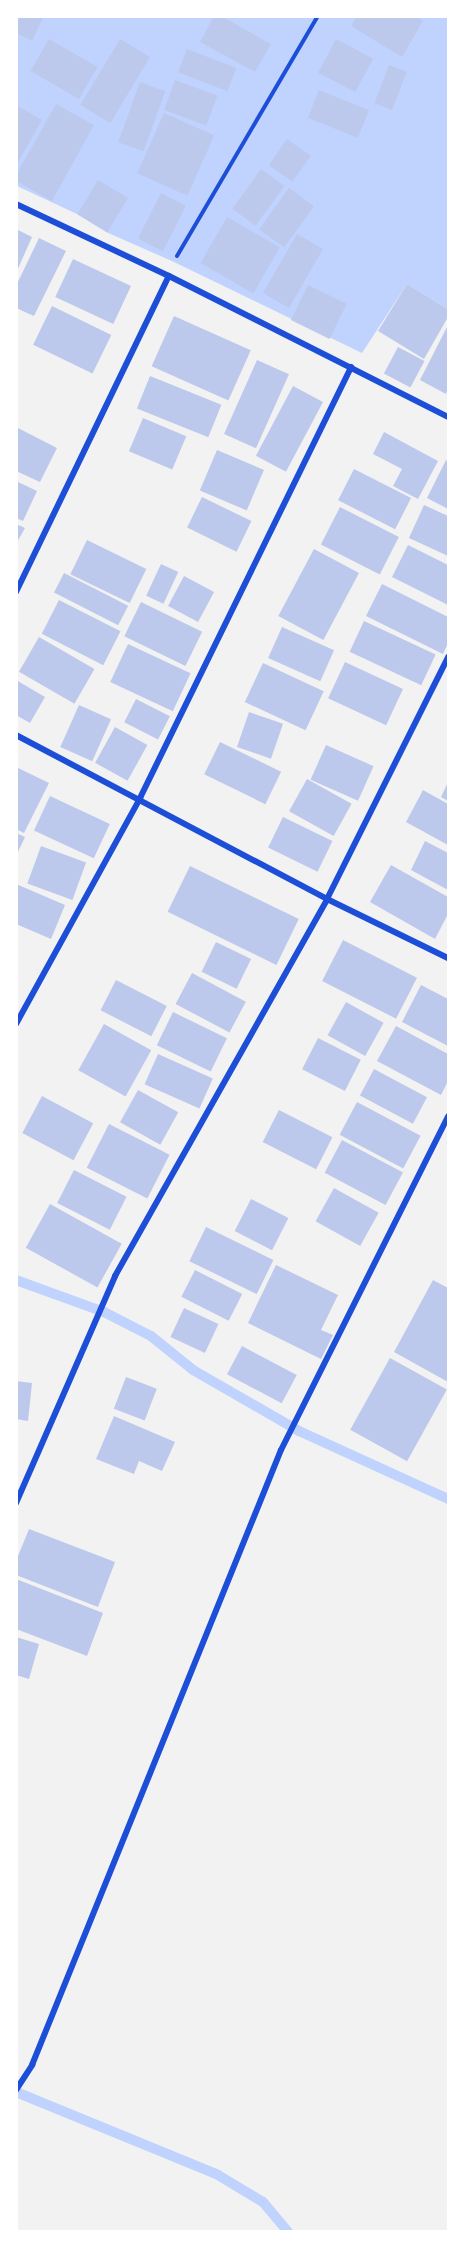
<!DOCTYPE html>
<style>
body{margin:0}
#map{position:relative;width:465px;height:2248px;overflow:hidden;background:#f2f2f2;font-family:"Exo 2",sans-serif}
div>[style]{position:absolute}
.water>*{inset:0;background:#bfd3fe}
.stream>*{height:10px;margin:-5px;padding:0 5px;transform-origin:5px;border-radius:5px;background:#bfd3fe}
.building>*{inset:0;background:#bdc9ec;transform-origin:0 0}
.path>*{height:4px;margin:-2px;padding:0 2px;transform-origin:2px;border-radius:2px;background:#1d4ed8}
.minor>*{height:6px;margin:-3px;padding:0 3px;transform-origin:3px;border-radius:3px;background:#1d4ed8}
span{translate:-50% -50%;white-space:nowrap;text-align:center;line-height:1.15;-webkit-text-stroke:6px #fff;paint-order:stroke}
.frame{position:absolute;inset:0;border:18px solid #fff;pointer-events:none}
</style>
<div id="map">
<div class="water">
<i style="clip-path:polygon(17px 17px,448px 17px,448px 309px,407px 284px,362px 353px,174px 262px,106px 232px,77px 214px,17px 186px)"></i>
</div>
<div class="stream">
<i style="left:16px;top:1280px;width:94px;rotate:20deg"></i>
<i style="left:104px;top:1312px;width:53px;rotate:27.1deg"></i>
<i style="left:151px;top:1336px;width:54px;rotate:39deg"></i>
<i style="left:193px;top:1370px;width:122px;rotate:29.9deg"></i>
<i style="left:299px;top:1431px;width:164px;rotate:24.5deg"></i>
<i style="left:16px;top:2092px;width:218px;rotate:22.3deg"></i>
<i style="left:218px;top:2175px;width:52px;rotate:31deg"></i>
<i style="left:263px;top:2202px;width:39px;rotate:50deg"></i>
</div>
<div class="building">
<i style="clip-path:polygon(16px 16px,44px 16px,32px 41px,16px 33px)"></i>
<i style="clip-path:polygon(214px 16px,221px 16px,271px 44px,255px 72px,200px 42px)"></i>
<i style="clip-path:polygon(357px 16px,415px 16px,423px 21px,402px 57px,351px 26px)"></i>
<i style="left:49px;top:39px;width:56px;height:37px;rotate:30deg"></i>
<i style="left:120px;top:39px;width:35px;height:77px;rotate:31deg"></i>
<i style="left:336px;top:39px;width:42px;height:38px;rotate:28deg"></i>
<i style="left:187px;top:49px;width:53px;height:25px;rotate:21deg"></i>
<i style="left:389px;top:65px;width:19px;height:41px;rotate:21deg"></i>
<i style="left:175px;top:80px;width:45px;height:32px;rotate:20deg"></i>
<i style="left:140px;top:82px;width:27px;height:64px;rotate:20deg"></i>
<i style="left:319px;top:90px;width:54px;height:30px;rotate:22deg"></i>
<i style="clip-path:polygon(56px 104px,94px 125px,52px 201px,16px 181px,16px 175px)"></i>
<i style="clip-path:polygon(16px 105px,42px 120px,16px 166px)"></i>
<i style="left:164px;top:113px;width:55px;height:66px;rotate:24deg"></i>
<i style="left:287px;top:139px;width:29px;height:32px;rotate:35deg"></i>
<i style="left:261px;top:169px;width:29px;height:49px;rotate:36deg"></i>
<i style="left:98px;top:180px;width:35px;height:40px;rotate:31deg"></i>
<i style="left:289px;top:188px;width:31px;height:51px;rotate:36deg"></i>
<i style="left:161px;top:193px;width:28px;height:51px;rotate:27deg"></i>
<i style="left:227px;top:217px;width:61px;height:53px;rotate:30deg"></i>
<i style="clip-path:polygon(16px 229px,32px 237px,16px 273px)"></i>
<i style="left:297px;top:234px;width:30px;height:68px;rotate:30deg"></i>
<i style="clip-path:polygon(39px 238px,66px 251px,34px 316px,16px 308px,16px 286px)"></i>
<i style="left:73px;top:259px;width:64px;height:42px;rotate:25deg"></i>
<i style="clip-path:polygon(407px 284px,448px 309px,448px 317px,424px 359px,378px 331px)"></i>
<i style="left:308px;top:285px;width:43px;height:39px;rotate:26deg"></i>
<i style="left:52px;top:306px;width:66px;height:43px;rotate:26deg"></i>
<i style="left:174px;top:316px;width:84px;height:55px;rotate:24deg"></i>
<i style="clip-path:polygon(447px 327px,448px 389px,446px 394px,420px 380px)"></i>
<i style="left:398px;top:347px;width:30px;height:30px;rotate:28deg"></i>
<i style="left:257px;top:360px;width:35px;height:81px;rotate:24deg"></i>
<i style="left:150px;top:376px;width:77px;height:35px;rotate:22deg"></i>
<i style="left:293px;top:386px;width:34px;height:79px;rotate:28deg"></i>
<i style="left:143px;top:418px;width:47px;height:36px;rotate:23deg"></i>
<i style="clip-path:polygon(16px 427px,57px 448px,40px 482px,16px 471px)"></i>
<i style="clip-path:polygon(384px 432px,438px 461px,418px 499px,393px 486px,402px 469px,373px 454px)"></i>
<i style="left:217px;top:450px;width:51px;height:44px;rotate:23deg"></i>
<i style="clip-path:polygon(446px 460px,448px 462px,448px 509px,427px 498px)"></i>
<i style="left:354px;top:469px;width:64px;height:35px;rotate:27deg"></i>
<i style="clip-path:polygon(16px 481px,37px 491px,23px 521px,16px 518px)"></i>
<i style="left:202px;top:497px;width:55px;height:34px;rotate:26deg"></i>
<i style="clip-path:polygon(424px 505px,448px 516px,448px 556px,409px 538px)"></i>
<i style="left:340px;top:507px;width:66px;height:42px;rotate:27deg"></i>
<i style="clip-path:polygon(16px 524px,25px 528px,16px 544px)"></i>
<i style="left:87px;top:540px;width:66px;height:38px;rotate:26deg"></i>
<i style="clip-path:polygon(408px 545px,448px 565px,448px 605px,392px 577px)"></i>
<i style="left:314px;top:549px;width:51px;height:76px;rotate:28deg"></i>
<i style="left:161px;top:564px;width:19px;height:35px;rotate:25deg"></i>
<i style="left:64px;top:573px;width:72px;height:22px;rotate:27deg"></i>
<i style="left:184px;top:576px;width:34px;height:34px;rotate:28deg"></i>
<i style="clip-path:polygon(382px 584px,448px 617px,448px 643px,443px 654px,366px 616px)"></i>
<i style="left:59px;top:600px;width:69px;height:38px;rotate:27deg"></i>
<i style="left:141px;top:602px;width:68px;height:38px;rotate:26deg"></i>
<i style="left:364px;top:621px;width:79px;height:34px;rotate:25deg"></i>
<i style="left:282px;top:627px;width:57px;height:34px;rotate:24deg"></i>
<i style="left:39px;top:637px;width:64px;height:40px;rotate:30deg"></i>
<i style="left:128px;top:644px;width:69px;height:42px;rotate:25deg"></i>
<i style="left:345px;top:662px;width:64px;height:40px;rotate:25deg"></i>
<i style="left:263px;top:663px;width:67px;height:43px;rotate:25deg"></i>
<i style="clip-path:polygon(16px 680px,45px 697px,30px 723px,16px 715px)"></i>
<i style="left:136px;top:699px;width:38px;height:26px;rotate:27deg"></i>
<i style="left:79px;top:705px;width:35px;height:46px;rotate:24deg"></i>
<i style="left:249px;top:712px;width:36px;height:37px;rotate:19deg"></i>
<i style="left:115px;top:727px;width:37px;height:41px;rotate:29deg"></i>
<i style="left:220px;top:742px;width:68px;height:36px;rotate:26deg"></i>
<i style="left:326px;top:745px;width:52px;height:38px;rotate:24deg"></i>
<i style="clip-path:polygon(16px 767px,49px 783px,24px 833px,16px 829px)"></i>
<i style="left:307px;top:779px;width:51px;height:37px;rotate:29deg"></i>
<i style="clip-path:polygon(448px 782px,448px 801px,441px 797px)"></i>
<i style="clip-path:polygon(423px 790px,448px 804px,448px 845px,406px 822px)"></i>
<i style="left:50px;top:796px;width:66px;height:38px;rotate:25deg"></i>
<i style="left:283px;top:817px;width:55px;height:34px;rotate:26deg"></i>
<i style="clip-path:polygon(16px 833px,25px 837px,16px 856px)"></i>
<i style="clip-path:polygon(425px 841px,448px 853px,448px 890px,411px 870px)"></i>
<i style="left:41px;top:846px;width:48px;height:40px;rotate:20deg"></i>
<i style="clip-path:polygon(391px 865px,448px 897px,448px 914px,435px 939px,370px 902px)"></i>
<i style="left:190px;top:866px;width:121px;height:51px;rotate:26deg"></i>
<i style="clip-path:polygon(16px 884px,65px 905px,51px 939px,16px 924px)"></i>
<i style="left:343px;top:940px;width:83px;height:46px;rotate:27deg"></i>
<i style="left:216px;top:942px;width:39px;height:33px;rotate:26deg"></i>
<i style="left:192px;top:973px;width:61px;height:35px;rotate:28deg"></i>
<i style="left:116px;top:980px;width:57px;height:34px;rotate:27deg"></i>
<i style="clip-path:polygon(421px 985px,448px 999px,448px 1046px,402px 1022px)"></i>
<i style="left:346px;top:1002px;width:43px;height:38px;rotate:29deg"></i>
<i style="left:173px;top:1012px;width:60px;height:37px;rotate:26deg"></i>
<i style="left:104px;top:1024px;width:54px;height:53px;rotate:29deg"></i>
<i style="clip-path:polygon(396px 1026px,448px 1054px,448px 1081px,441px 1095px,377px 1061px)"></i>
<i style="left:318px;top:1038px;width:48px;height:35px;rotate:27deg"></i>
<i style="left:158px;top:1054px;width:60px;height:33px;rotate:24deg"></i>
<i style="left:374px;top:1069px;width:60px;height:30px;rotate:28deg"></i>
<i style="left:138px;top:1090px;width:46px;height:37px;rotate:29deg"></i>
<i style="left:42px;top:1096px;width:58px;height:42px;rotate:28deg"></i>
<i style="left:357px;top:1102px;width:72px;height:37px;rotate:28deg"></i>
<i style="left:279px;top:1110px;width:60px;height:36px;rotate:27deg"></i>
<i style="left:109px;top:1124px;width:68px;height:49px;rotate:27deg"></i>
<i style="left:342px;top:1140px;width:69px;height:37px;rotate:28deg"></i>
<i style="left:74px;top:1170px;width:59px;height:37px;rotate:27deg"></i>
<i style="left:334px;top:1188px;width:51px;height:38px;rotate:29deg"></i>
<i style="left:251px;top:1199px;width:42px;height:36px;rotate:27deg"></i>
<i style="left:50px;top:1204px;width:82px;height:50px;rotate:29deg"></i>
<i style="left:206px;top:1227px;width:75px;height:38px;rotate:26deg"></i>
<i style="clip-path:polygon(276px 1265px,338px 1295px,321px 1330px,333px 1335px,321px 1359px,248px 1323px)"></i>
<i style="left:195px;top:1270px;width:53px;height:30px;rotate:27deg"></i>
<i style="clip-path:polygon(433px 1280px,448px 1288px,448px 1382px,394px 1352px)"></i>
<i style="left:184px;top:1308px;width:38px;height:32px;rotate:25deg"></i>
<i style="left:242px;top:1346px;width:62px;height:32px;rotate:28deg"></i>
<i style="left:390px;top:1358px;width:65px;height:82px;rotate:29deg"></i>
<i style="left:126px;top:1377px;width:33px;height:34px;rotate:21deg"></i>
<i style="clip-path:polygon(16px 1381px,32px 1383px,28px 1421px,16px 1419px)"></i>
<i style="clip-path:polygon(114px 1416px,175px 1442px,162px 1471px,139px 1461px,134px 1474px,96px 1459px)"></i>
<i style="clip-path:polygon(29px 1529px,115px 1562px,98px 1607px,16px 1575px,16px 1561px)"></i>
<i style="clip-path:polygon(16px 1579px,103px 1613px,87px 1656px,16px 1629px)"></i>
<i style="clip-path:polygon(16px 1637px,39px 1644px,29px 1679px,16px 1675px)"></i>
</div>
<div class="path">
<i style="left:177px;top:256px;width:278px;rotate:-59.6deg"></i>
</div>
<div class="minor">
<i style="left:16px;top:204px;width:169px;rotate:25.2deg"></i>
<i style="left:169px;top:276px;width:313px;rotate:26.8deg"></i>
<i style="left:16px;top:592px;width:351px;rotate:-64.2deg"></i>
<i style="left:16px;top:735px;width:352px;rotate:27.8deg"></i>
<i style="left:327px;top:899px;width:135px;rotate:26deg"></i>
<i style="left:16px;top:1024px;width:258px;rotate:-61.2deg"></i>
<i style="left:140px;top:798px;width:480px;rotate:-63.9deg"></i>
<i style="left:16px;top:1503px;width:248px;rotate:-66.4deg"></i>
<i style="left:115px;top:1276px;width:433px;rotate:-60.6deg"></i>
<i style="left:327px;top:899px;width:271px;rotate:-63.4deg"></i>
<i style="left:16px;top:2090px;width:30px;rotate:-57deg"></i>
<i style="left:32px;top:2065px;width:663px;rotate:-67.96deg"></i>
<i style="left:281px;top:1450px;width:373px;rotate:-63.4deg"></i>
</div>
<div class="frame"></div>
</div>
